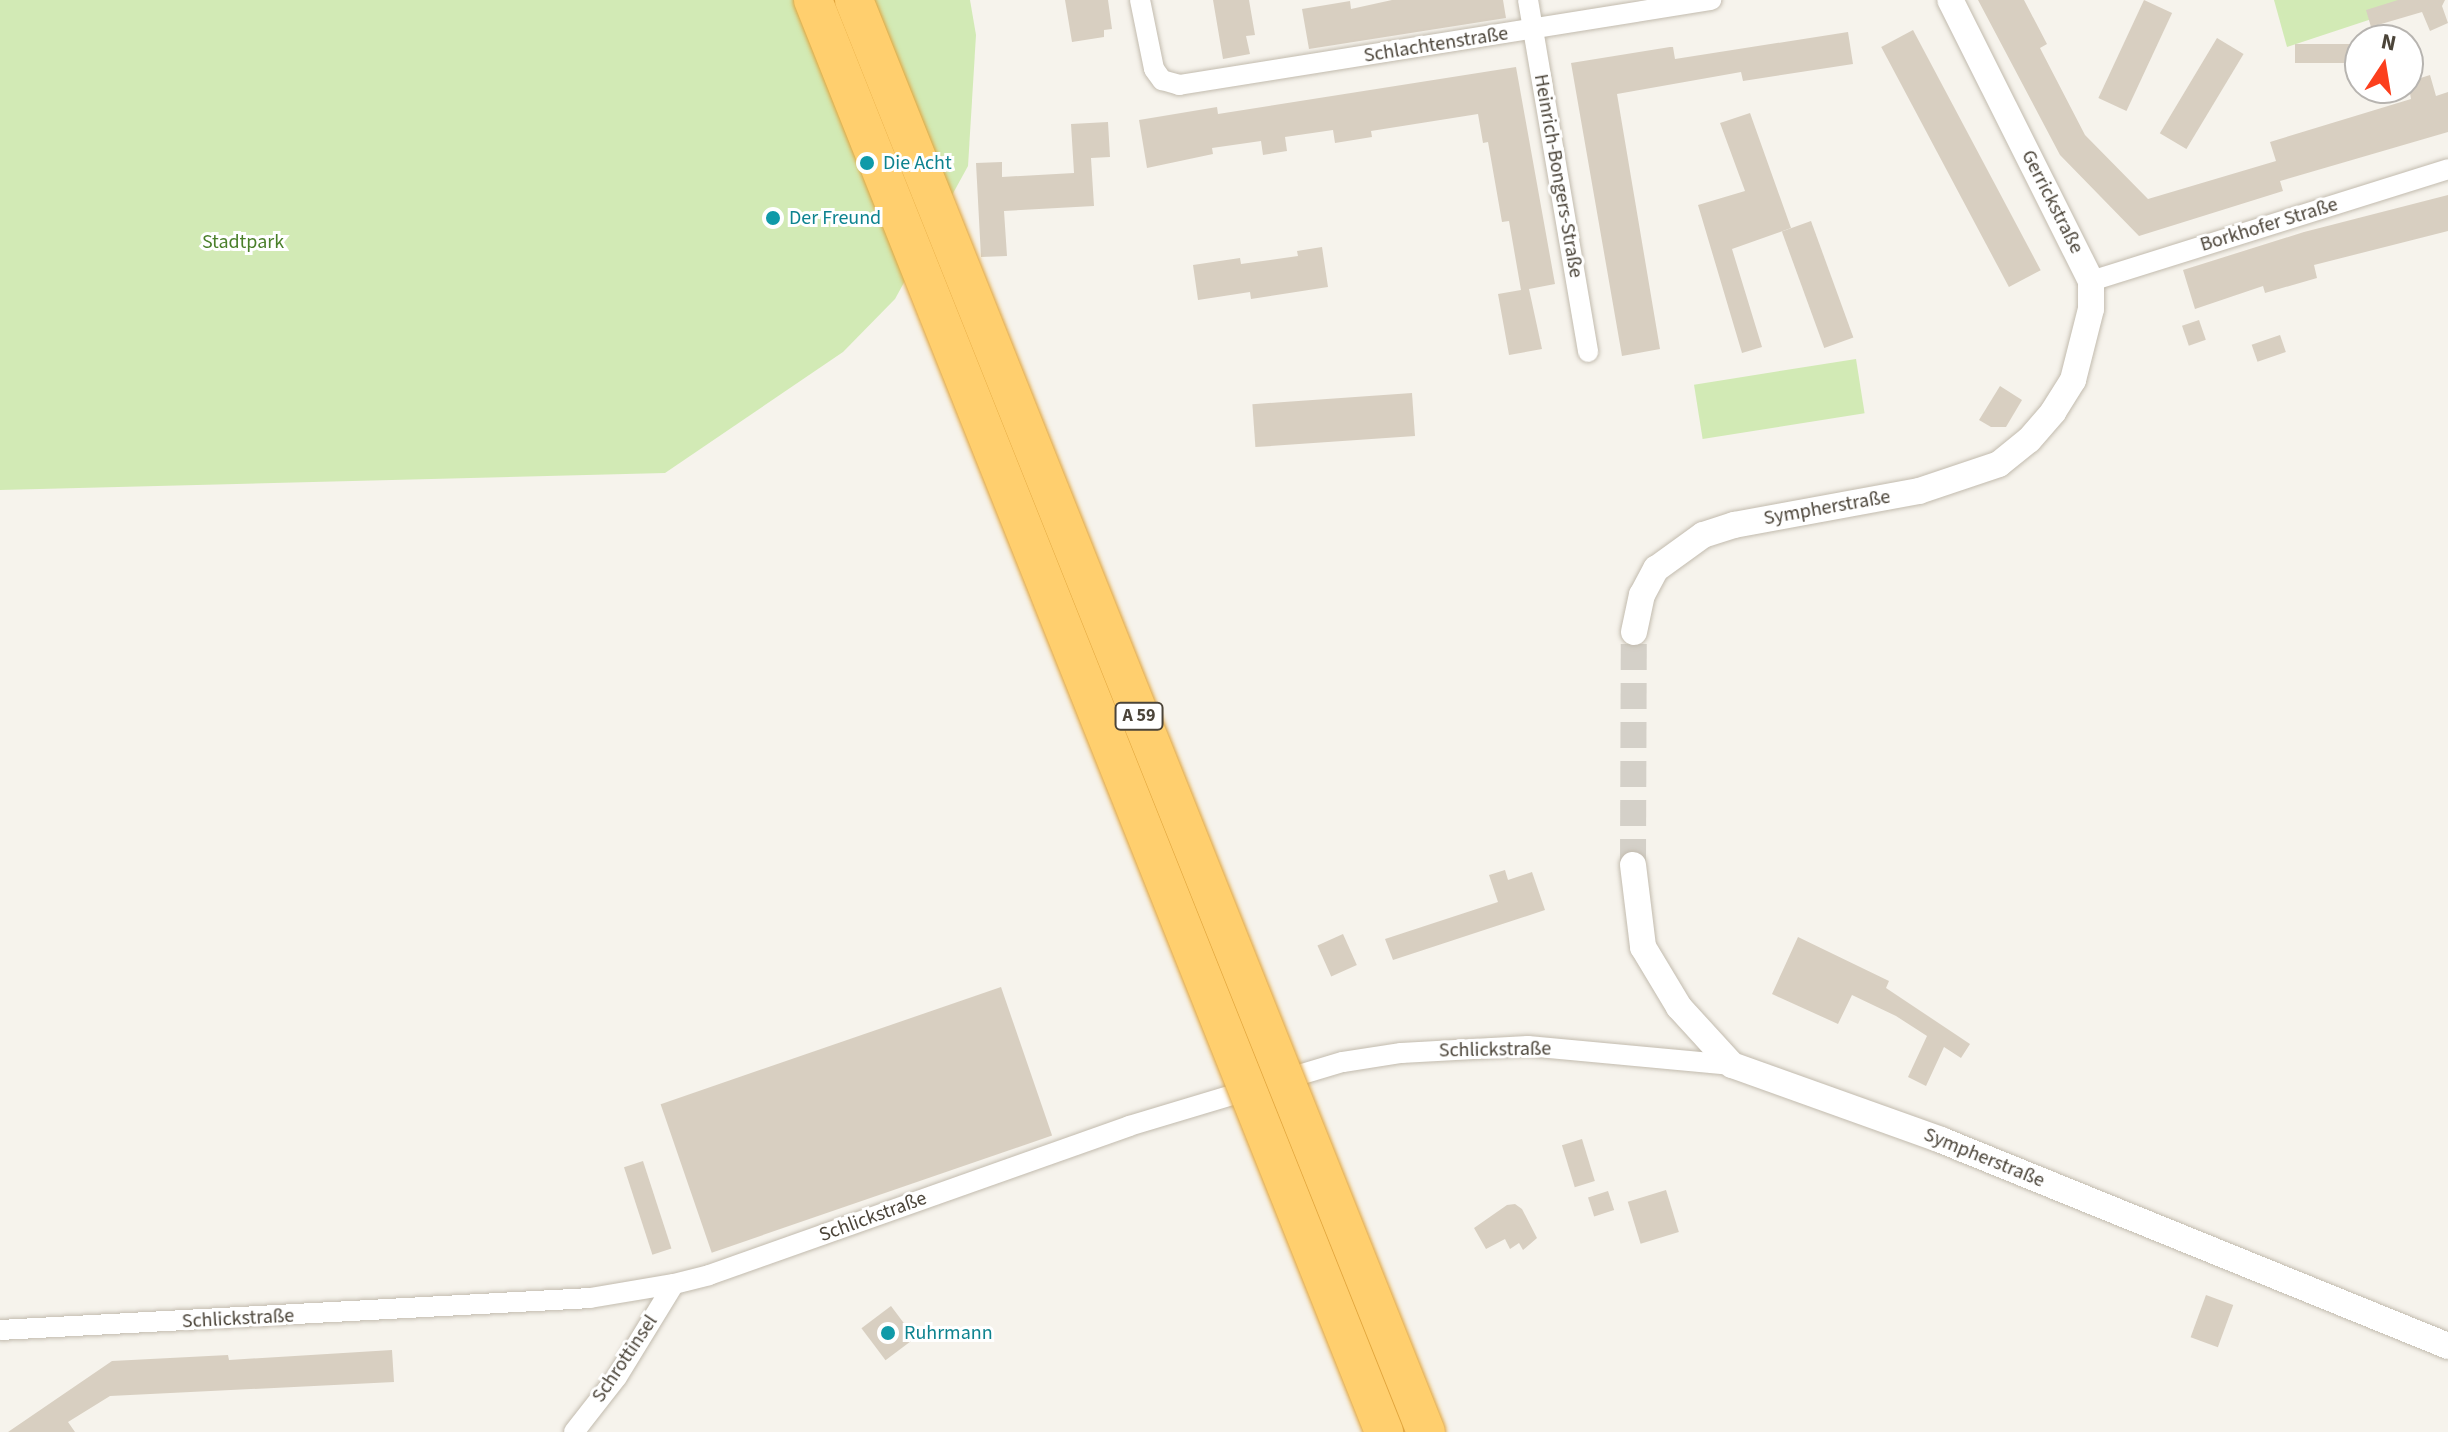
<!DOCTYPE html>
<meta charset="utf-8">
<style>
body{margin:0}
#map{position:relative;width:2448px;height:1432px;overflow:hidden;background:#f6f3ec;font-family:"Source Sans 3",sans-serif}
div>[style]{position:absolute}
.green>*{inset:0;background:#d2eab5;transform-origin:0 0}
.building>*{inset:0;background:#d8cfc1;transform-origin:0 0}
.tertiary-tunnel>*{height:26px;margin-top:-13px;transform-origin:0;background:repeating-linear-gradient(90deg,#d4d0c8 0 26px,transparent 0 39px)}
.roads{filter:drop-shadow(0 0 2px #c2bbae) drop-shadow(0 0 2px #c2bbae)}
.minor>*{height:20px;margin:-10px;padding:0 10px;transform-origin:10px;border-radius:10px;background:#fff}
.tertiary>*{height:26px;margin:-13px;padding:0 13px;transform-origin:13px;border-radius:13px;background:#fff}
.bridges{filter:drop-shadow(0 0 2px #e0a43c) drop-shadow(0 0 2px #e0a43c)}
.motorway-bridge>*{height:38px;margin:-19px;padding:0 19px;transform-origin:19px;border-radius:19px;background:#ffcf6e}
.dots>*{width:22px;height:22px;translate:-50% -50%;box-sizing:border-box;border:4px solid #fff;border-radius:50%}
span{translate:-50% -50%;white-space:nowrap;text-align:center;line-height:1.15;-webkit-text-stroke:6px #fff;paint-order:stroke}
.shield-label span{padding:2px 6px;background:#fff;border:2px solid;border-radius:6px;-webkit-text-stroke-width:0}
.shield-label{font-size:18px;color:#4b4439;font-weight:700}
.street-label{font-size:20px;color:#4b4439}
.culture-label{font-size:20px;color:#0d838f}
.left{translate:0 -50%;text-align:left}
.park-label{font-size:20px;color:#4a7f2a}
.north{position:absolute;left:2344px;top:24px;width:80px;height:80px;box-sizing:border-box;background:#fff;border:2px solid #b7b4b0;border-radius:50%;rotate:12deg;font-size:22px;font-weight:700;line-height:32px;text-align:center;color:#4b4439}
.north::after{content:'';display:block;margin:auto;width:28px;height:36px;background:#fc3f1d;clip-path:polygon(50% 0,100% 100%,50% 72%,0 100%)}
</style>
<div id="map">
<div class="green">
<i style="clip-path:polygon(0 0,970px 0,976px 35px,968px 166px,895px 299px,843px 352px,665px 473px,0 490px)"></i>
<i style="clip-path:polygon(2274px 0,2413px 0,2414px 5px,2287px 47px)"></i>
<i style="left:1856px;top:359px;width:55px;height:164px;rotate:81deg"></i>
</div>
<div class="building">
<i style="clip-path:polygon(1065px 0,1108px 0,1112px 29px,1104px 30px,1104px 37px,1072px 42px)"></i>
<i style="clip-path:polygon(1213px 0,1249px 0,1255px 35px,1246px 36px,1250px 54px,1223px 59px)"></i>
<i style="clip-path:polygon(1392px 0,1503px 0,1506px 18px,1309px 49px,1302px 9px,1350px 1px,1351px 9px)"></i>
<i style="clip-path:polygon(1978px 0,2024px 0,2047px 44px,2040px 48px,2042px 52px,2085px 135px,2148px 199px,2276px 161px,2270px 142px,2411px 99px,2408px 82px,2430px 75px,2436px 96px,2448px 92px,2448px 132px,2280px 181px,2283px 191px,2139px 236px,2060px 155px)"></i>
<i style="left:2144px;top:0;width:31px;height:108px;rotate:25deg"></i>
<i style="clip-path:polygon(2398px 0,2445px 0,2442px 6px,2448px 23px,2430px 31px,2422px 12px,2371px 27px,2366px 10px)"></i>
<i style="left:1913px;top:30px;width:272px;height:36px;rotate:62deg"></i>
<i style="clip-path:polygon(1848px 32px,1853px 64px,1743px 81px,1741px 72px,1617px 94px,1660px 349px,1622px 356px,1571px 63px,1670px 47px,1673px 47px,1675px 59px)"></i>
<i style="left:2217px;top:38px;width:31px;height:111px;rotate:31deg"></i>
<i style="left:2360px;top:44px;width:19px;height:65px;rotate:90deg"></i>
<i style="clip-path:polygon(1516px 67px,1555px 284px,1529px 289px,1542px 349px,1509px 355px,1498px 294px,1521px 290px,1509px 221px,1502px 222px,1488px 142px,1483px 143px,1478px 114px,1371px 131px,1372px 137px,1335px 143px,1333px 130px,1285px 137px,1287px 151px,1263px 155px,1261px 141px,1212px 148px,1213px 154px,1147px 168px,1139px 120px,1217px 107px,1218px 114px)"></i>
<i style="clip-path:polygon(1750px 113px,1791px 228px,1732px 249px,1762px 347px,1742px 353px,1698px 205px,1745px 191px,1720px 123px)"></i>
<i style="clip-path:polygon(1108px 122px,1110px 157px,1091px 158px,1094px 206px,1004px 211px,1007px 256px,981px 257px,976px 163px,1002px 162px,1002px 177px,1074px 173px,1071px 124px)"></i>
<i style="clip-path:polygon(2448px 195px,2448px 231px,2314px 265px,2317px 278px,2265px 293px,2263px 286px,2195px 309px,2183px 270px,2304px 232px)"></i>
<i style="left:1811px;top:221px;width:124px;height:31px;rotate:70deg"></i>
<i style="clip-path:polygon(1322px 247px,1328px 287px,1251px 299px,1250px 292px,1198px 300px,1193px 265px,1240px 258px,1241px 264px,1298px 256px,1297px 251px)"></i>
<i style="left:2199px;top:320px;width:21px;height:18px;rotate:71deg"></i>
<i style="left:2280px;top:335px;width:18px;height:30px;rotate:71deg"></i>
<i style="clip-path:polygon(2000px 386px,2022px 400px,2006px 427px,1991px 427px,1979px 420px)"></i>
<i style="left:1412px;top:393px;width:43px;height:160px;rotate:86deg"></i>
<i style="clip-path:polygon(1505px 870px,1508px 880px,1532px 872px,1545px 910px,1393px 960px,1385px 939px,1498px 902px,1489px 875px)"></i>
<i style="left:1343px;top:934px;width:34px;height:28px;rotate:66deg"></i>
<i style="clip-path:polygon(1798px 937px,1889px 981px,1886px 988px,1970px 1044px,1961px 1058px,1944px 1047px,1926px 1086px,1908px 1077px,1927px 1036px,1896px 1016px,1852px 995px,1838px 1024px,1772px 994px)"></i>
<i style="left:1001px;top:987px;width:157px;height:360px;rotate:71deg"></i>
<i style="left:1582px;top:1139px;width:44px;height:21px;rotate:73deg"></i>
<i style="left:643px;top:1161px;width:92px;height:20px;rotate:72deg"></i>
<i style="left:1666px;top:1190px;width:44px;height:40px;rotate:73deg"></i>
<i style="left:1608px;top:1191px;width:20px;height:21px;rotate:72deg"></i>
<i style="clip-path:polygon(1515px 1204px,1522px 1209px,1537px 1238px,1523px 1250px,1519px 1243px,1510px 1249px,1505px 1239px,1486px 1249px,1474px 1228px,1507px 1205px)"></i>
<i style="left:2206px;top:1295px;width:29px;height:45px;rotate:20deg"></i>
<i style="left:891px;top:1306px;width:40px;height:37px;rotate:53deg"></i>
<i style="clip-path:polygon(392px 1350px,394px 1382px,110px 1396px,68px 1422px,75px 1432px,8px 1432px,112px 1361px,228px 1355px,229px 1360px)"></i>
</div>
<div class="tertiary-tunnel">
<i style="left:1633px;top:865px;width:233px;rotate:-89.8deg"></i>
</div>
<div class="roads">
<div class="minor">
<i style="left:1140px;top:0;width:70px;rotate:78.5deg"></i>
<i style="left:1154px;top:69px;width:14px;rotate:54deg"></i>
<i style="left:1162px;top:80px;width:18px;rotate:16deg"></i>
<i style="left:1179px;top:85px;width:539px;rotate:-9.08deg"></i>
<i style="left:1528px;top:0;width:357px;rotate:80.3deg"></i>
<i style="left:2091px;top:281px;width:374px;rotate:-17.4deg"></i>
<i style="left:0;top:1330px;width:591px;rotate:-3.1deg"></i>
<i style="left:590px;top:1298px;width:85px;rotate:-9.5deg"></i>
<i style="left:674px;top:1284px;width:36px;rotate:-14deg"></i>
<i style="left:709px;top:1275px;width:446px;rotate:-19.5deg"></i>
<i style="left:1129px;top:1126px;width:223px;rotate:-16.7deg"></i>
<i style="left:1343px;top:1062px;width:59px;rotate:-8.8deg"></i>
<i style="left:1401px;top:1053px;width:127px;rotate:-3.2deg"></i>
<i style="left:1528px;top:1046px;width:205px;rotate:5.3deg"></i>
<i style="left:574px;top:1432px;width:70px;rotate:-52deg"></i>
<i style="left:617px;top:1377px;width:109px;rotate:-58.5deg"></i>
</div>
<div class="tertiary">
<i style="left:1634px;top:632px;width:38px;rotate:-78deg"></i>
<i style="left:1642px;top:595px;width:30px;rotate:-62deg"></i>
<i style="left:1656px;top:569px;width:58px;rotate:-35.9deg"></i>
<i style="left:1703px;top:535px;width:33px;rotate:-18deg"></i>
<i style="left:1734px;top:525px;width:188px;rotate:-10.4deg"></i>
<i style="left:1919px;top:491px;width:84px;rotate:-18.6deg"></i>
<i style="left:1999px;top:464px;width:38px;rotate:-39deg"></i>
<i style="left:2029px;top:440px;width:37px;rotate:-49deg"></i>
<i style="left:2053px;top:412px;width:38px;rotate:-58deg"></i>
<i style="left:2073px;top:380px;width:73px;rotate:-75.8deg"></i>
<i style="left:2091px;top:309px;width:28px;rotate:-90deg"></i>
<i style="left:2091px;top:281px;width:314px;rotate:-116.6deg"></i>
<i style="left:1633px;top:865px;width:83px;rotate:83deg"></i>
<i style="left:1643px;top:947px;width:70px;rotate:59deg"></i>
<i style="left:1679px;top:1007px;width:79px;rotate:47.6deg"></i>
<i style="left:1732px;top:1065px;width:222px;rotate:19.7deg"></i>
<i style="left:1941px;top:1140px;width:547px;rotate:22.11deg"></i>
</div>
</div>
<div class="bridges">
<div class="motorway-bridge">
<i style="left:813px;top:0;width:1542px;rotate:68.26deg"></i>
<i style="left:854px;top:0;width:1542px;rotate:68.23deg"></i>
</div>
</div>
<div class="dots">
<i style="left:867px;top:163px;background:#0f9aa8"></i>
<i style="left:773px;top:218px;background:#0f9aa8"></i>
<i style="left:888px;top:1333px;background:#0f9aa8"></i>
</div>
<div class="shield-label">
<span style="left:1139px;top:716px">A 59</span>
</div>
<div class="street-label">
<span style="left:1436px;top:45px;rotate:-9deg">Schlachtenstraße</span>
<span style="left:1558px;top:176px;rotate:80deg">Heinrich-Bongers-Straße</span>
<span style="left:2052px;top:202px;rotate:63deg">Gerrickstraße</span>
<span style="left:2269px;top:225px;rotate:-17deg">Borkhofer Straße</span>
<span style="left:1827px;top:508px;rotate:-10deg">Sympherstraße</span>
<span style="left:1495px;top:1050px;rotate:-1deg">Schlickstraße</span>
<span style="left:1984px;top:1158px;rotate:22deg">Sympherstraße</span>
<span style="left:873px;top:1217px;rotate:-20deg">Schlickstraße</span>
<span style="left:238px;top:1319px;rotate:-3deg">Schlickstraße</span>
<span style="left:625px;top:1359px;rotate:-56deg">Schrottinsel</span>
</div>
<div class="culture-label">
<span class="left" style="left:883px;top:163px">Die Acht</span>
<span class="left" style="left:789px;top:218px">Der Freund</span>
<span class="left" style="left:904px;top:1333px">Ruhrmann</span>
</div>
<div class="park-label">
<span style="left:243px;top:242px">Stadtpark</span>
</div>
<div class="north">N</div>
</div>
